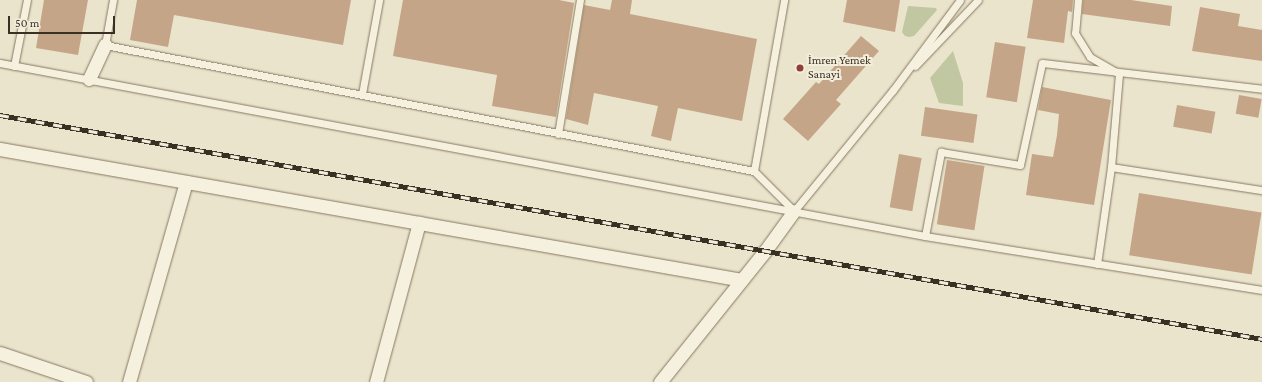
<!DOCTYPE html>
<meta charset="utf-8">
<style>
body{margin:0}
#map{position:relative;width:1262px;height:382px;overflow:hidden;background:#ebe4cc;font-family:"Crimson Pro",serif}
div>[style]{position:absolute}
.green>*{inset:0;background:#c1c8a1}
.building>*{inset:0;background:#c5a587;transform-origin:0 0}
.roads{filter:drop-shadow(0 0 1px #867862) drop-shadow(0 0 1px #867862)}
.service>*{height:7px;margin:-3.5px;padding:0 3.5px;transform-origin:3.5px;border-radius:3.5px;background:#f6f1df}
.minor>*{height:13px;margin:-6.5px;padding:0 6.5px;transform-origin:6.5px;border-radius:6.5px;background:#f6f1df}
.rail>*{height:4.5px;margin-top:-2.25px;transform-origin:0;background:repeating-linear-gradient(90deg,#f3eedb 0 9px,#392f23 0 18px);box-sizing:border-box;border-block:1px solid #392f23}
.dots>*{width:11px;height:11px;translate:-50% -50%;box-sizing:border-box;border:2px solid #f3eedb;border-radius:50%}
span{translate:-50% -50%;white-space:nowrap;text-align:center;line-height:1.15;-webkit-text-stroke:4px #f3eedb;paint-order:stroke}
.poi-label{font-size:12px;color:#392f23}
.left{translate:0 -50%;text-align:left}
.scale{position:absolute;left:8px;top:16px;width:107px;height:18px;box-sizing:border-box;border:2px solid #392f23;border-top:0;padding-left:5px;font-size:12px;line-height:14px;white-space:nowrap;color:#392f23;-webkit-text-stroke:3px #f3eedb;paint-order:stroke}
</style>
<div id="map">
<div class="green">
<i style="clip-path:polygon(908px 6px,936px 8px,937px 10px,914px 36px,909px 37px,905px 36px,902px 32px)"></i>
<i style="clip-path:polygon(953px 51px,963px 83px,963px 106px,939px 103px,930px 78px)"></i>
</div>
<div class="building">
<i style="clip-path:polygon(44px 0,88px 0,78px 55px,36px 48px)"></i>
<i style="clip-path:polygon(137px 0,351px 0,343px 45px,174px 15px,168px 47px,130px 40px)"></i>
<i style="clip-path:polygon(403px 0,559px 0,574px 3px,556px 117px,492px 106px,497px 75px,393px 56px)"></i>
<i style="clip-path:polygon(612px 0,632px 0,630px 14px,757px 39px,742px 121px,678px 108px,671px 141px,651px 136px,658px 106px,594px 93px,588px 125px,566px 119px,584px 5px,610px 10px)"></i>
<i style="clip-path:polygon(847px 0,900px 0,895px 32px,843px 22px)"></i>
<i style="clip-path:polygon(1033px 0,1073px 0,1072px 12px,1068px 11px,1064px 43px,1027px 38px)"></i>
<i style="clip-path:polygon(1083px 0,1131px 0,1172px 6px,1170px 26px,1082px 14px)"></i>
<i style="clip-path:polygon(1200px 7px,1240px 14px,1238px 26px,1262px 30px,1262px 61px,1192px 51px)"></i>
<i style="clip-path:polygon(861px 36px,879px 51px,836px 100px,841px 104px,808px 141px,783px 119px,816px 82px,819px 84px)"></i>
<i style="left:995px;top:42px;width:31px;height:56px;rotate:9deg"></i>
<i style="clip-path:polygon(1042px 87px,1111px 100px,1094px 205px,1026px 195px,1032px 154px,1053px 157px,1057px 135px,1059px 114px,1038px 110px)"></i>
<i style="left:1239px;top:95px;width:23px;height:19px;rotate:10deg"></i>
<i style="left:1177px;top:105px;width:39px;height:22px;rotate:10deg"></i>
<i style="left:925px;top:107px;width:53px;height:29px;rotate:8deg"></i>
<i style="left:899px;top:154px;width:23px;height:54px;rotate:10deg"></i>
<i style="left:947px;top:160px;width:38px;height:65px;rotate:9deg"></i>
<i style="left:1139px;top:193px;width:124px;height:63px;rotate:9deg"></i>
</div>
<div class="roads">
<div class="service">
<i style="left:113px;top:0;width:46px;rotate:100.1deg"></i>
<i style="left:105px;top:45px;width:661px;rotate:10.99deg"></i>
<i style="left:754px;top:171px;width:57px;rotate:45deg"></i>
<i style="left:794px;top:211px;width:156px;rotate:-50.7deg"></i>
<i style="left:893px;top:90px;width:112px;rotate:-53.3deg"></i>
<i style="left:1078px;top:0;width:33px;rotate:95deg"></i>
<i style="left:1075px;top:33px;width:28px;rotate:58deg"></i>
<i style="left:1090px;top:57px;width:34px;rotate:30deg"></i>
<i style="left:1119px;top:74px;width:93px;rotate:94.9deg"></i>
<i style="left:1111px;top:167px;width:98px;rotate:98.2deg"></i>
<i style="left:0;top:63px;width:941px;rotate:10.59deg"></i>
<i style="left:925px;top:236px;width:341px;rotate:9.1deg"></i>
<i style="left:14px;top:66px;width:67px;rotate:-78.9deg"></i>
<i style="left:915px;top:66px;width:91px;rotate:-46.3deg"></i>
<i style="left:362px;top:94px;width:96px;rotate:-79.7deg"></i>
<i style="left:558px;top:134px;width:136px;rotate:-80.7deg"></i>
<i style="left:1111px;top:167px;width:153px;rotate:8.7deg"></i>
<i style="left:754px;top:171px;width:174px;rotate:-80deg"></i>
<i style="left:925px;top:236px;width:86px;rotate:-79.2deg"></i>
<i style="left:941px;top:152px;width:80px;rotate:9.3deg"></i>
<i style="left:1020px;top:165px;width:104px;rotate:-77.8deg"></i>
<i style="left:1042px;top:63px;width:222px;rotate:6.7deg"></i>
</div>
<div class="minor">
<i style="left:89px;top:79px;width:38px;rotate:-65deg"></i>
<i style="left:0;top:149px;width:753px;rotate:10.01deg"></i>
<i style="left:0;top:353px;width:91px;rotate:18.6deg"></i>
<i style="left:129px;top:382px;width:208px;rotate:-74.1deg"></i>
<i style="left:376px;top:382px;width:165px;rotate:-74.9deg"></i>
<i style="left:660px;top:382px;width:168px;rotate:-51.3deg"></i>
<i style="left:765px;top:251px;width:49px;rotate:-54.1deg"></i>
</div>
</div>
<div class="rail">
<i style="left:0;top:115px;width:1282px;rotate:10.06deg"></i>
</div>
<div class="dots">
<i style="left:800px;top:68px;background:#8f3e38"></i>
</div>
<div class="poi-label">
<span class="left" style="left:808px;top:68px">İmren Yemek<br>Sanayi</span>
</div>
<div class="scale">50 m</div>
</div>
